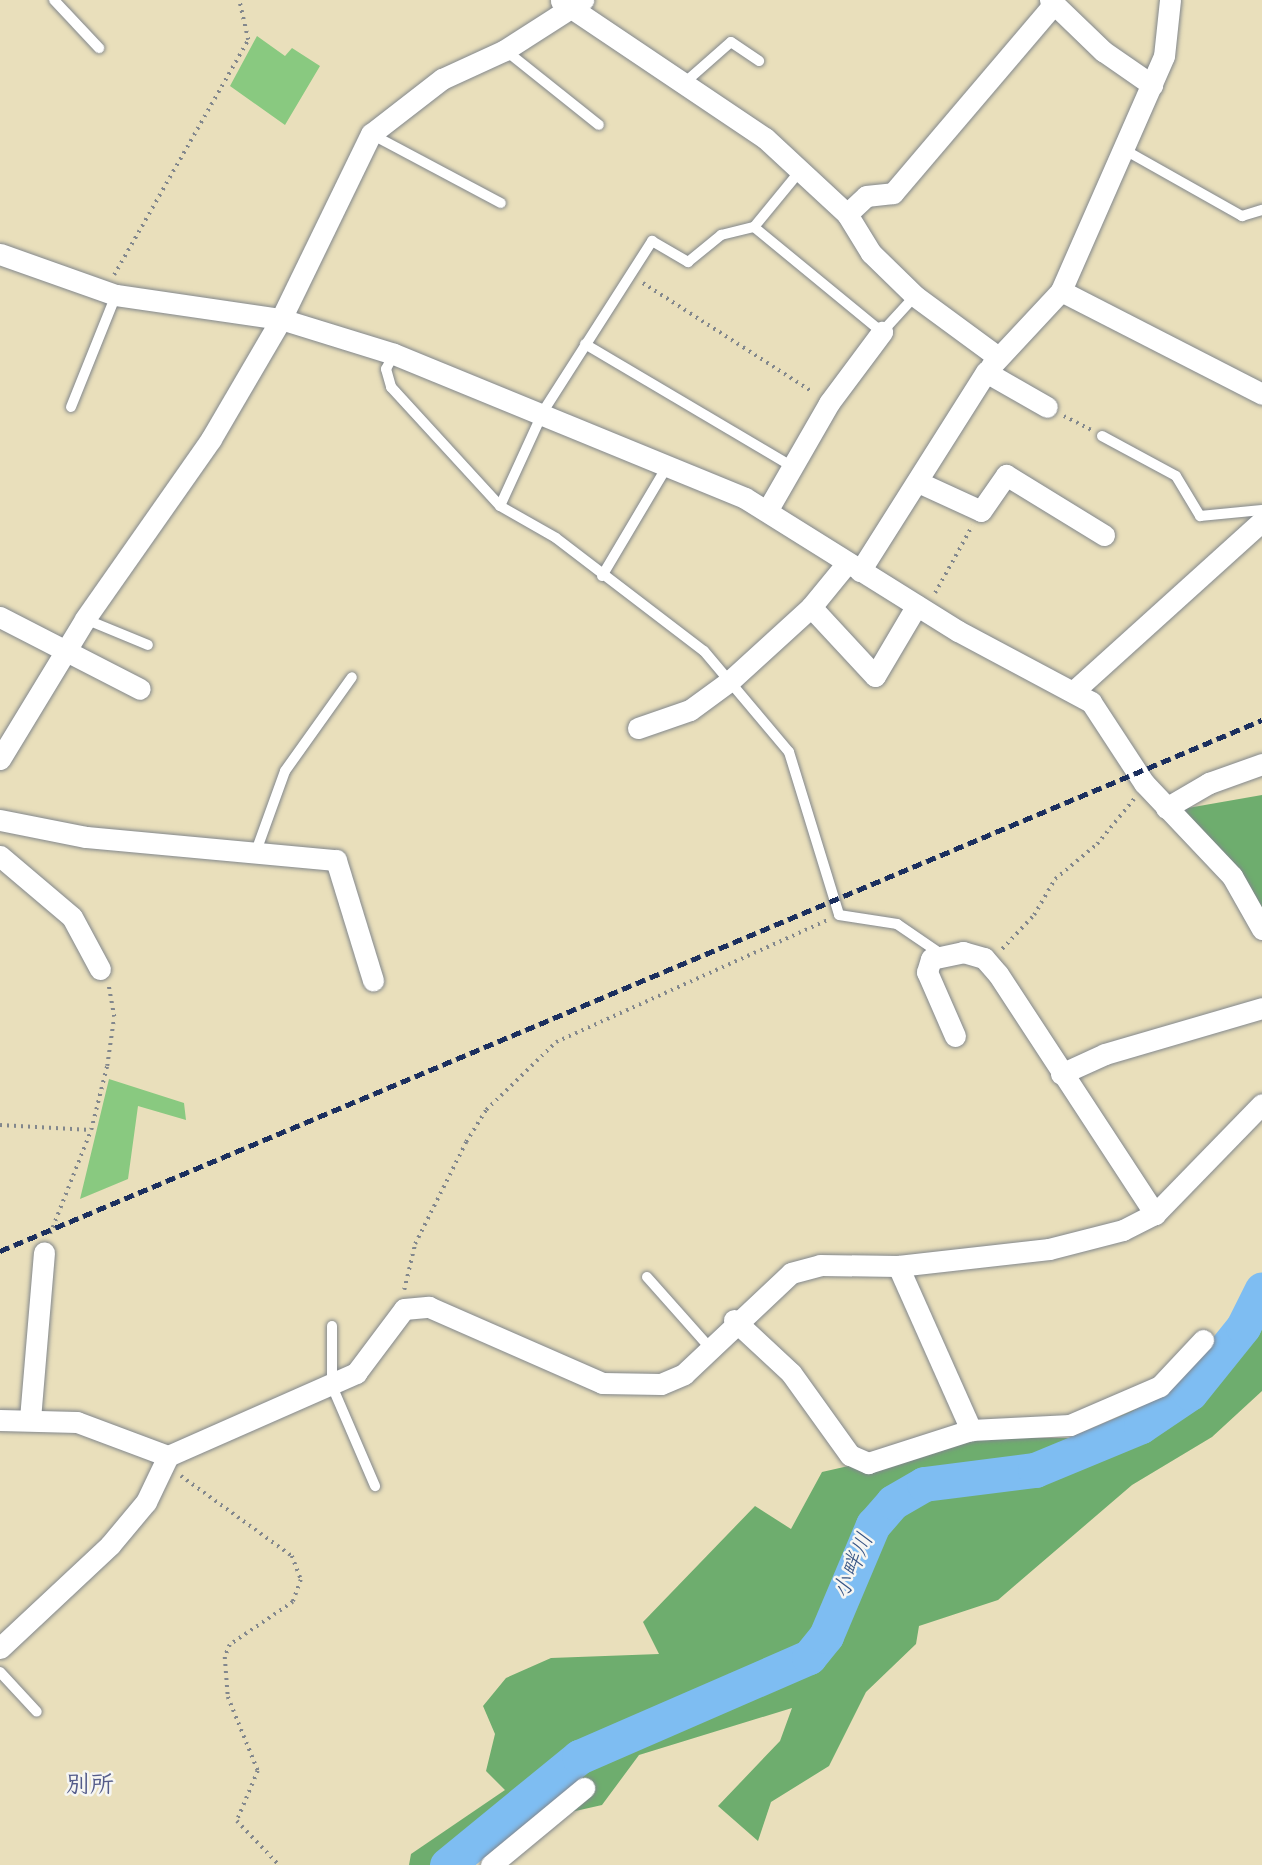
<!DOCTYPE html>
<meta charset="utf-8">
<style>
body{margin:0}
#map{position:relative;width:1262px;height:1865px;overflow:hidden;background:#e9dfbb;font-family:"Gochi Hand","Klee One",sans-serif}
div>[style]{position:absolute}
.green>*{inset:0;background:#89c980}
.forest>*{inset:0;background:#6ead6e}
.river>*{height:35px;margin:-17.5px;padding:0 17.5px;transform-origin:17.5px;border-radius:17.5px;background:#7ebdf2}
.path>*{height:3.5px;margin-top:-1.75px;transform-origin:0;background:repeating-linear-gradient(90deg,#82878c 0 2px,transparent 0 7px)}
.roads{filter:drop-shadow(0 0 2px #82878c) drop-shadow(0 0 2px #82878c)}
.lane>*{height:10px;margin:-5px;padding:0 5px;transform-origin:5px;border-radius:5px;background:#fff}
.street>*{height:21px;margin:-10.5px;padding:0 10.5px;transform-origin:10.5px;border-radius:10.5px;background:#fff}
.rail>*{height:5px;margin-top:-2.5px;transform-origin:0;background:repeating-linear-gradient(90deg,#1b2f5e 0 10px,transparent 0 15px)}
span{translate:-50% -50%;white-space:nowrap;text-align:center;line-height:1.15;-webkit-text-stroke:5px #f6f6f2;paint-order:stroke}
.water-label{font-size:23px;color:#345283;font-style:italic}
.quarter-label{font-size:24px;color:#545c8a;font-weight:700}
</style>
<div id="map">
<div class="green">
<i style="clip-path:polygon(257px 36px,285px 56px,292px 48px,320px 66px,285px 125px,230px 86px)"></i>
<i style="clip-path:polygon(109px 1079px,184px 1103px,186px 1120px,138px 1106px,128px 1179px,80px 1199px)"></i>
</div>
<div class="forest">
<i style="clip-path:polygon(1262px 795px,1262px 919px,1182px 809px)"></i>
<i style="clip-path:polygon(1262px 1291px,1262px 1391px,1212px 1437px,1132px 1485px,998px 1600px,919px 1626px,916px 1644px,866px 1692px,829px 1766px,771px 1802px,758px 1841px,718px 1806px,780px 1741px,792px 1708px,639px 1755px,602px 1805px,518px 1824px,465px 1865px,409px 1865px,411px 1854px,505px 1790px,486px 1771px,495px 1734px,483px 1706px,506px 1678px,551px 1658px,659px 1654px,643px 1622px,755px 1506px,791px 1529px,822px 1472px,972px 1438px,1073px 1438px,1173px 1392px)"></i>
</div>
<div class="river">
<i style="left:447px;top:1865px;width:171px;rotate:-39.3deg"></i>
<i style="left:579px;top:1757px;width:251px;rotate:-23.5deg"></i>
<i style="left:809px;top:1657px;width:27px;rotate:-51deg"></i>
<i style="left:826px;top:1636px;width:121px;rotate:-67.1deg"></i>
<i style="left:873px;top:1525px;width:30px;rotate:-49deg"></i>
<i style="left:893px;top:1502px;width:36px;rotate:-30deg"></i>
<i style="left:924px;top:1484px;width:112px;rotate:-7.2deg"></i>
<i style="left:1035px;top:1470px;width:115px;rotate:-22.5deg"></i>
<i style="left:1141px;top:1426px;width:59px;rotate:-34deg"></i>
<i style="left:1190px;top:1393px;width:85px;rotate:-51.2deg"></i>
<i style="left:1243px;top:1327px;width:42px;rotate:-63.4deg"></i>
</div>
<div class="path">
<i style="left:114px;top:275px;width:271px;rotate:-60.3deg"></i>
<i style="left:248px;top:40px;width:41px;rotate:-102.7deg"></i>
<i style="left:643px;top:283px;width:202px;rotate:32.7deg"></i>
<i style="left:1064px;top:416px;width:31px;rotate:27deg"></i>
<i style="left:935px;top:593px;width:77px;rotate:-61.1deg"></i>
<i style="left:1002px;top:949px;width:47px;rotate:-46.7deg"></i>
<i style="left:1034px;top:915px;width:42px;rotate:-59.7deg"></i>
<i style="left:1055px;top:879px;width:55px;rotate:-39.8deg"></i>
<i style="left:1097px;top:844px;width:58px;rotate:-50.6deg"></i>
<i style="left:0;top:1125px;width:91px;rotate:3.1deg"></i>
<i style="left:50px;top:1234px;width:112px;rotate:-68.5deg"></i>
<i style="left:91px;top:1130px;width:66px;rotate:-76deg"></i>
<i style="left:107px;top:1066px;width:49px;rotate:-81.9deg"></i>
<i style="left:114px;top:1017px;width:34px;rotate:-100deg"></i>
<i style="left:404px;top:1290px;width:47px;rotate:-76.6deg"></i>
<i style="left:415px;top:1244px;width:114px;rotate:-63.4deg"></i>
<i style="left:466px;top:1142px;width:38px;rotate:-58deg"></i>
<i style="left:486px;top:1110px;width:98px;rotate:-44.2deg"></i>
<i style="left:556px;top:1042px;width:297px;rotate:-24.2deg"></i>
<i style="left:181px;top:1476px;width:137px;rotate:35.8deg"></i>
<i style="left:292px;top:1556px;width:26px;rotate:69deg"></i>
<i style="left:301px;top:1580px;width:23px;rotate:110deg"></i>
<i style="left:293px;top:1602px;width:76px;rotate:145.7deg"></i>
<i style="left:230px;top:1645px;width:13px;rotate:113deg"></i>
<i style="left:225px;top:1657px;width:40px;rotate:85.7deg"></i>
<i style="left:228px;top:1697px;width:80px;rotate:67.9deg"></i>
<i style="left:258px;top:1771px;width:54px;rotate:112.8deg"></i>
<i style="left:237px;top:1821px;width:61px;rotate:46.3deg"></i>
</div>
<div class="roads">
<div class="lane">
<i style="left:54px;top:0;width:66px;rotate:46.8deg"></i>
<i style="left:505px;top:50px;width:120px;rotate:38.6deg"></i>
<i style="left:682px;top:85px;width:65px;rotate:-41.3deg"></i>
<i style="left:731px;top:42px;width:34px;rotate:34deg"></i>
<i style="left:371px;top:134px;width:147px;rotate:28deg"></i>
<i style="left:1123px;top:149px;width:137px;rotate:29.4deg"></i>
<i style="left:1242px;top:216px;width:21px;rotate:-17deg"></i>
<i style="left:754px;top:227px;width:72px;rotate:-50.6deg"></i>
<i style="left:585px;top:344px;width:242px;rotate:30.6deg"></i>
<i style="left:394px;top:354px;width:17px;rotate:118deg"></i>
<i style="left:386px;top:369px;width:19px;rotate:74deg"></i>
<i style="left:391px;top:387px;width:161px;rotate:47.5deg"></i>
<i style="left:500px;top:506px;width:64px;rotate:29.7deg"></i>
<i style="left:556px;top:538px;width:186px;rotate:37.4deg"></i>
<i style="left:704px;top:651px;width:132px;rotate:49.9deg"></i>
<i style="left:789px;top:752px;width:170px;rotate:72.9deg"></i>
<i style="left:839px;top:915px;width:59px;rotate:8.8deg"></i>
<i style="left:897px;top:924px;width:53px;rotate:34.3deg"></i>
<i style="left:71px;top:407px;width:121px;rotate:-68.1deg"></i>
<i style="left:1102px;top:436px;width:84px;rotate:28.4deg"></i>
<i style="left:1176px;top:476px;width:47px;rotate:59deg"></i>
<i style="left:1200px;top:516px;width:62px;rotate:-5.5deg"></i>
<i style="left:500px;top:506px;width:106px;rotate:-65.4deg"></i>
<i style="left:544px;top:410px;width:201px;rotate:-57.4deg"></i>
<i style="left:652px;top:241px;width:42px;rotate:30.3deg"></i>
<i style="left:688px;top:262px;width:43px;rotate:-39.3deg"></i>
<i style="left:721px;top:235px;width:34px;rotate:-14deg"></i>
<i style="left:754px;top:227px;width:166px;rotate:39.4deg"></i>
<i style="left:882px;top:332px;width:49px;rotate:-47.5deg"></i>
<i style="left:602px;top:576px;width:129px;rotate:-59.3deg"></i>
<i style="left:85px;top:619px;width:68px;rotate:22.4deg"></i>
<i style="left:255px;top:854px;width:88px;rotate:-70.1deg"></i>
<i style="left:285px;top:771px;width:115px;rotate:-54.5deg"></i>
<i style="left:647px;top:1277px;width:95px;rotate:48.4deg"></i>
<i style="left:332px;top:1326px;width:60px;rotate:90deg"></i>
<i style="left:332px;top:1386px;width:109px;rotate:66.7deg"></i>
<i style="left:0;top:1672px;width:54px;rotate:47.2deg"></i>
</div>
<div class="street">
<i style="left:1050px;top:0;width:74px;rotate:43.9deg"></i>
<i style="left:1103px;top:51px;width:60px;rotate:34.8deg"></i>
<i style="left:1170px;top:0;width:56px;rotate:96.1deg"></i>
<i style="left:1164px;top:56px;width:257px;rotate:113.7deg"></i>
<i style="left:1061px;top:291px;width:226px;rotate:27.1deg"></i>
<i style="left:561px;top:1px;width:246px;rotate:33.9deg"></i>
<i style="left:765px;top:138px;width:112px;rotate:42.8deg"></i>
<i style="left:847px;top:214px;width:46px;rotate:58.4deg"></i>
<i style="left:871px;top:253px;width:62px;rotate:44.3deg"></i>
<i style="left:915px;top:296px;width:103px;rotate:36.3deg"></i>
<i style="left:847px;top:214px;width:26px;rotate:-43deg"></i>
<i style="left:866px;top:196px;width:27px;rotate:-6deg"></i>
<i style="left:893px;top:193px;width:248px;rotate:-49.6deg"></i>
<i style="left:0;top:254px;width:123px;rotate:19.5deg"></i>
<i style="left:116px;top:295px;width:167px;rotate:8.3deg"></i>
<i style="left:281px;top:319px;width:118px;rotate:17.2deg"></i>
<i style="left:394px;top:354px;width:379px;rotate:22.3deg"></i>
<i style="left:745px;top:498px;width:251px;rotate:32deg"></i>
<i style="left:958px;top:631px;width:151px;rotate:28.1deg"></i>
<i style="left:1091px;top:702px;width:97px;rotate:56.8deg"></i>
<i style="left:1144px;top:783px;width:128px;rotate:46.6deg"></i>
<i style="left:1232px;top:876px;width:61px;rotate:60.5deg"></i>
<i style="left:991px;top:366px;width:103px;rotate:-47deg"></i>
<i style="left:918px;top:482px;width:69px;rotate:24.7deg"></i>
<i style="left:981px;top:511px;width:44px;rotate:-55.2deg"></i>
<i style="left:1006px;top:475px;width:115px;rotate:31.5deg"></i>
<i style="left:767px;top:511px;width:125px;rotate:-60.1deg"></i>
<i style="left:829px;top:403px;width:89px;rotate:-53.3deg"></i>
<i style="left:860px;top:571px;width:236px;rotate:-57.7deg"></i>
<i style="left:986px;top:372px;width:70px;rotate:29.8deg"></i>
<i style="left:811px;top:607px;width:94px;rotate:47.2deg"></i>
<i style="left:875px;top:676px;width:82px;rotate:-59.4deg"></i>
<i style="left:0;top:617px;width:157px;rotate:27.2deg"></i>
<i style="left:1075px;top:690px;width:252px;rotate:-42.1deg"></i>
<i style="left:638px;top:728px;width:55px;rotate:-19.1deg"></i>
<i style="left:690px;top:710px;width:51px;rotate:-36.2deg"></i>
<i style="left:731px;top:680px;width:108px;rotate:-42.4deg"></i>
<i style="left:811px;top:607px;width:57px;rotate:-50.7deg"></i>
<i style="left:0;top:759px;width:164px;rotate:-58.7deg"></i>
<i style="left:85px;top:619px;width:220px;rotate:-55deg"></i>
<i style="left:211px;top:439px;width:139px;rotate:-59.7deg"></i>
<i style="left:281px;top:319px;width:206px;rotate:-64.1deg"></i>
<i style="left:371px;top:134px;width:90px;rotate:-37.8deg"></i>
<i style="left:442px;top:79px;width:69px;rotate:-24.7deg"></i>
<i style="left:505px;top:50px;width:93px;rotate:-32.7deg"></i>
<i style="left:1166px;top:808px;width:50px;rotate:-30.2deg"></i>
<i style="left:1209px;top:783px;width:56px;rotate:-19.7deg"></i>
<i style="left:0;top:820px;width:88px;rotate:11.2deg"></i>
<i style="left:86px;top:837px;width:251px;rotate:5.3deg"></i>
<i style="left:336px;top:860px;width:126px;rotate:72.9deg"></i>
<i style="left:0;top:856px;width:94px;rotate:40.3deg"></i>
<i style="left:72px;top:917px;width:59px;rotate:61.7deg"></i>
<i style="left:955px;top:1036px;width:70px;rotate:-113.6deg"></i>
<i style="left:927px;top:972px;width:14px;rotate:-73deg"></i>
<i style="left:931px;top:959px;width:33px;rotate:-12deg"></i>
<i style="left:963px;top:952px;width:22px;rotate:16deg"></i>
<i style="left:984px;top:958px;width:21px;rotate:49deg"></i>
<i style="left:998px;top:974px;width:287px;rotate:56.8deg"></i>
<i style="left:1061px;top:1074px;width:48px;rotate:-24.4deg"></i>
<i style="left:1105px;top:1054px;width:164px;rotate:-16.3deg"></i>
<i style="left:898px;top:1266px;width:180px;rotate:66deg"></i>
<i style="left:734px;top:1320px;width:78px;rotate:42.9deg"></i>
<i style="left:791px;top:1373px;width:101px;rotate:54.3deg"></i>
<i style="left:850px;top:1455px;width:20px;rotate:24deg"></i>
<i style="left:868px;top:1463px;width:108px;rotate:-17.8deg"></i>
<i style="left:971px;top:1430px;width:99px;rotate:-2.9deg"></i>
<i style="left:1070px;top:1425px;width:98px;rotate:-23.4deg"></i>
<i style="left:1160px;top:1386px;width:63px;rotate:-46.9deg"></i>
<i style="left:30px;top:1419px;width:167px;rotate:-85.2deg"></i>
<i style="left:0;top:1420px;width:77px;rotate:1.5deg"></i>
<i style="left:77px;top:1422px;width:97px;rotate:20.5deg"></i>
<i style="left:168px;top:1456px;width:206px;rotate:-23.8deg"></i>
<i style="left:356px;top:1373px;width:80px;rotate:-53.1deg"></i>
<i style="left:404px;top:1309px;width:25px;rotate:-5deg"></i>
<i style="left:429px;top:1307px;width:189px;rotate:23.7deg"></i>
<i style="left:602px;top:1383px;width:59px;rotate:1deg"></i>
<i style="left:661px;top:1384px;width:25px;rotate:-23deg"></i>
<i style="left:684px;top:1374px;width:147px;rotate:-43.3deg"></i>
<i style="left:791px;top:1273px;width:30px;rotate:-15deg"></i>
<i style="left:820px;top:1265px;width:78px;rotate:0.7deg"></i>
<i style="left:898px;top:1266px;width:152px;rotate:-6.4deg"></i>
<i style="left:1049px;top:1249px;width:76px;rotate:-14.4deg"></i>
<i style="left:1123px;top:1230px;width:36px;rotate:-27deg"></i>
<i style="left:1155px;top:1214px;width:153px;rotate:-45.8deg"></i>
<i style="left:0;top:1648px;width:151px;rotate:-43.1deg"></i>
<i style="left:110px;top:1545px;width:56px;rotate:-50.1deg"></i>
<i style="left:146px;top:1502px;width:51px;rotate:-64.4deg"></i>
<i style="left:491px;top:1865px;width:121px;rotate:-39.6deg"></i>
</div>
</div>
<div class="rail">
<i style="left:0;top:1251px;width:1369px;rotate:-22.82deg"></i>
</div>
<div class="water-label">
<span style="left:856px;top:1567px;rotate:-67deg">小畔川</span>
</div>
<div class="quarter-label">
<span style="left:90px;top:1788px">別所</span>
</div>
</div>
